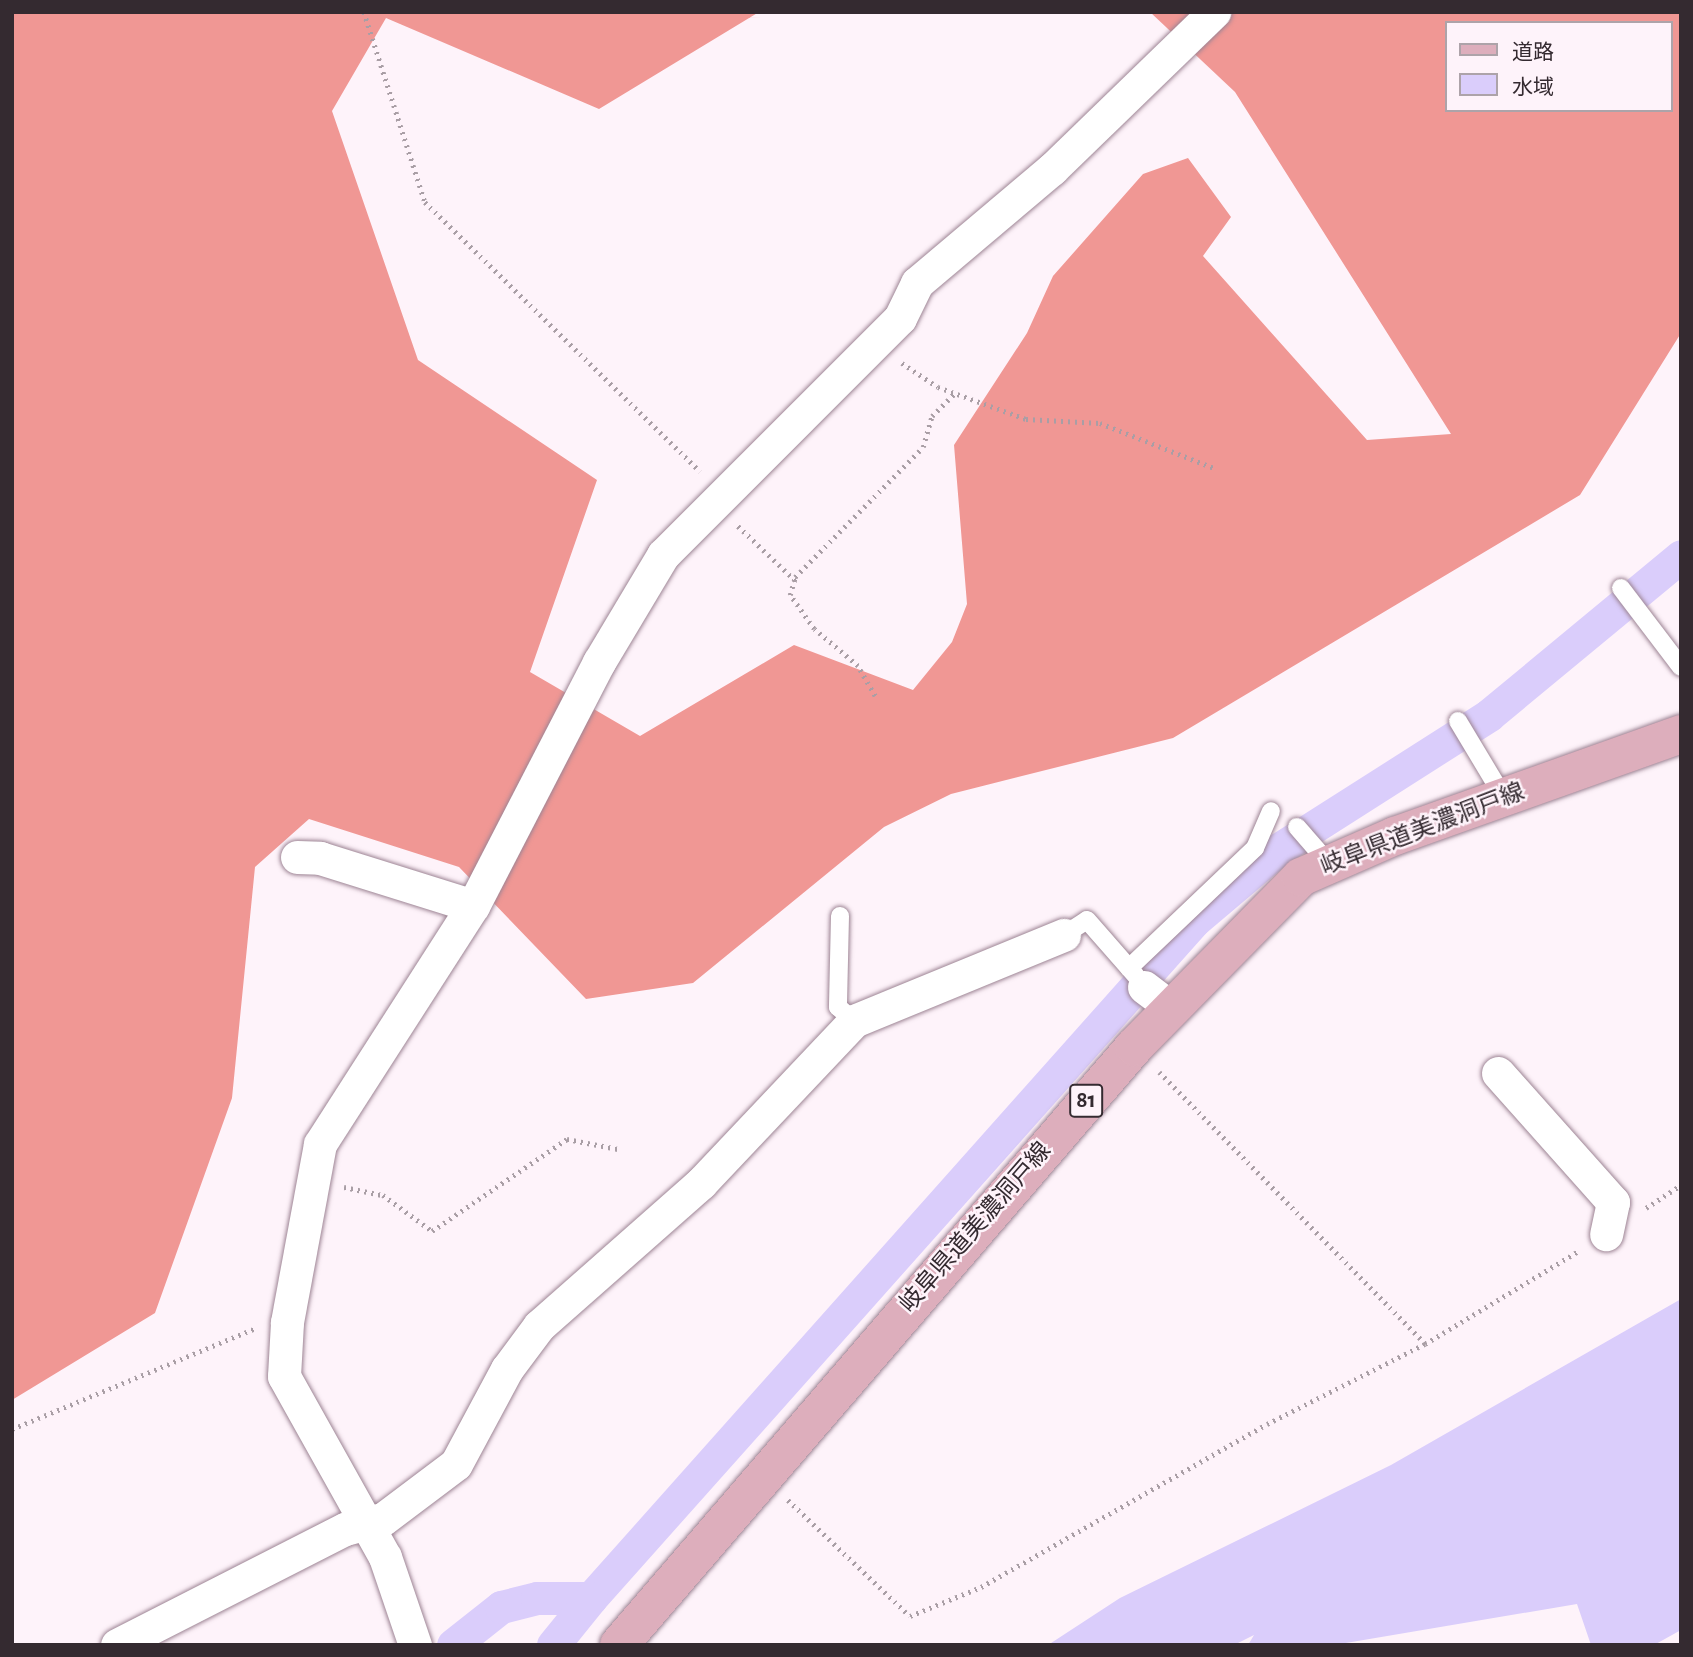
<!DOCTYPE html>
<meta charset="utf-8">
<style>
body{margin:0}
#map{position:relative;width:1693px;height:1657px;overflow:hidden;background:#fef3fa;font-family:"Alegreya Sans","Noto Sans JP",sans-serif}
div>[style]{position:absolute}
.forest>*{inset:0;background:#f09794}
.water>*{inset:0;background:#dacdfb}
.canal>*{height:33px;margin:-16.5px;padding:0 16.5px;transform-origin:16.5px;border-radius:16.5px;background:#dacdfb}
.path>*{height:4.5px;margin-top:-2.25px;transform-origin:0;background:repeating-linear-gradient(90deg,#a99ea5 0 2px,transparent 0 7px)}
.roads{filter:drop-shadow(0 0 2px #9d8494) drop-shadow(0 0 2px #9d8494)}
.service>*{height:18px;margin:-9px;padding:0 9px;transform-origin:9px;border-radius:9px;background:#fff}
.minor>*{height:33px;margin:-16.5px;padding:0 16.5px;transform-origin:16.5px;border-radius:16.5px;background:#fff}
.primary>*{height:38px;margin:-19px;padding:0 19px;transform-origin:19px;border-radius:19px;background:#ddaebc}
span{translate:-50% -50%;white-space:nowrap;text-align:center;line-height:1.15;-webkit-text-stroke:5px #fef3fa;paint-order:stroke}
.shield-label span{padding:2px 5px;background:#fef3fa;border:2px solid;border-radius:5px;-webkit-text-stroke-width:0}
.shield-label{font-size:23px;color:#342a30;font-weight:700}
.street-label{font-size:24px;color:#342a30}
.frame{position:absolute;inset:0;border:14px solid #342a30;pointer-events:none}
.legend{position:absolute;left:1445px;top:21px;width:228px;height:91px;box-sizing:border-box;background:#fef3fa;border:2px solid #ada3a9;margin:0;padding:9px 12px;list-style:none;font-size:21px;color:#342a30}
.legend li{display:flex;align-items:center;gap:14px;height:35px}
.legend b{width:35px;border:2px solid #ada3a9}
</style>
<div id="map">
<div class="forest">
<i style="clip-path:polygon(evenodd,12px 12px,759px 12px,599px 109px,386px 18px,332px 111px,418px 360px,597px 480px,530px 672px,640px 736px,794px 645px,913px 690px,952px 642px,967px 604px,954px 445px,1027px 333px,1053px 276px,1143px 174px,1188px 158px,1231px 217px,1203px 256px,1367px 440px,1451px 434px,1235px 92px,1150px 12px,1681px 12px,1681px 333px,1580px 495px,1173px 738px,951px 794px,884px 827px,693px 983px,586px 999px,459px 867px,309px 819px,255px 867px,232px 1098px,155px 1313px,12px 1400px,12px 12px,1446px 23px,1670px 23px,1670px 110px,1446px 110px,1446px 23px)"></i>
</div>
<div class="water">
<i style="clip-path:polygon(1681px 1299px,1681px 1630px,1654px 1645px,1591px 1645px,1577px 1604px,1334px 1645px,1248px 1645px,1254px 1635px,1234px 1645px,1048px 1645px,1120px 1598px,1391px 1465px)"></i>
</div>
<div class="canal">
<i style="left:453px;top:1645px;width:61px;rotate:-38.4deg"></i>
<i style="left:501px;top:1607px;width:37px;rotate:-14deg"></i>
<i style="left:537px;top:1598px;width:54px"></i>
<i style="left:591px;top:1598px;width:907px;rotate:-48.31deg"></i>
<i style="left:1194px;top:921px;width:111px;rotate:-40.3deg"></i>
<i style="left:1279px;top:849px;width:249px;rotate:-32.5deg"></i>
<i style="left:1489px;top:715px;width:249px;rotate:-39.6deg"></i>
<i style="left:553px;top:1645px;width:60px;rotate:-51deg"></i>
</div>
<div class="path">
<i style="left:364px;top:12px;width:200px;rotate:72.2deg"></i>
<i style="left:425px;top:202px;width:385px;rotate:44.4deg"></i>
<i style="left:902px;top:363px;width:43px;rotate:33.7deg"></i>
<i style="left:938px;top:387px;width:94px;rotate:20deg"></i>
<i style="left:1026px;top:419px;width:74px;rotate:3.1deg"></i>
<i style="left:1100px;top:423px;width:123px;rotate:21.5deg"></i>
<i style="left:738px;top:526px;width:79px;rotate:43.5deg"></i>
<i style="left:875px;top:696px;width:34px;rotate:-120deg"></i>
<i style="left:858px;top:666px;width:57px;rotate:-139.9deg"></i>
<i style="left:814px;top:629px;width:42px;rotate:-125.2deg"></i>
<i style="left:790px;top:595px;width:19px;rotate:-74deg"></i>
<i style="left:795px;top:577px;width:182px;rotate:-45.4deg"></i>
<i style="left:923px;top:447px;width:32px;rotate:-74deg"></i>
<i style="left:932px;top:416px;width:34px;rotate:-45deg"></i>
<i style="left:344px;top:1187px;width:40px;rotate:12deg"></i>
<i style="left:383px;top:1195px;width:61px;rotate:36.3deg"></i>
<i style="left:432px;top:1231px;width:163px;rotate:-34.3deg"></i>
<i style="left:567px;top:1139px;width:52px;rotate:11.1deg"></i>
<i style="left:1646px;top:1208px;width:42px;rotate:-33.3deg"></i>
<i style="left:1425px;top:1344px;width:181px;rotate:-31.2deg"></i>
<i style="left:12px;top:1429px;width:262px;rotate:-22.5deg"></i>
<i style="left:788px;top:1500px;width:168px;rotate:43.6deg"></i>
<i style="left:910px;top:1616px;width:77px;rotate:-22.2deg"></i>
<i style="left:981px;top:1587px;width:329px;rotate:-29.7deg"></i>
<i style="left:1267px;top:1424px;width:177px;rotate:-26.9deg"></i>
<i style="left:1425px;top:1344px;width:380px;rotate:-134.4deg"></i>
</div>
<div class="roads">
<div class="service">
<i style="left:1621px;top:588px;width:99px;rotate:52.8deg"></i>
<i style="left:1458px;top:721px;width:90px;rotate:59.1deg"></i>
<i style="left:1297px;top:827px;width:50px;rotate:49deg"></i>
<i style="left:840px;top:916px;width:91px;rotate:91.3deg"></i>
<i style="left:838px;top:1007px;width:21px;rotate:41deg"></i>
<i style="left:1064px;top:935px;width:27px;rotate:-33deg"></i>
<i style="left:1087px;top:920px;width:74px;rotate:48.8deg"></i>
<i style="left:1129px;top:968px;width:174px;rotate:-43.6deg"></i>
<i style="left:1255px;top:848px;width:40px;rotate:-66.6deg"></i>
</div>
<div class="minor">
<i style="left:297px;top:857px;width:23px;rotate:2deg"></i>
<i style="left:320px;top:858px;width:160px;rotate:17.4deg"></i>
<i style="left:1144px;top:987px;width:35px;rotate:37deg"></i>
<i style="left:1498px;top:1073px;width:173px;rotate:48.3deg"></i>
<i style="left:1613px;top:1202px;width:33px;rotate:102deg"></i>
<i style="left:117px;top:1645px;width:256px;rotate:-27deg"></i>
<i style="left:345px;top:1529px;width:39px;rotate:-15deg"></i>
<i style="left:383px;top:1519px;width:91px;rotate:-37deg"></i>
<i style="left:456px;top:1464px;width:108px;rotate:-61.8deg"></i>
<i style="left:507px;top:1369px;width:54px;rotate:-53.3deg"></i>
<i style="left:539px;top:1326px;width:216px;rotate:-41.4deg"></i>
<i style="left:701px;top:1183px;width:223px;rotate:-46.6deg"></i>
<i style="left:854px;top:1021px;width:227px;rotate:-22.3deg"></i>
<i style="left:415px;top:1645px;width:93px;rotate:-108.8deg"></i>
<i style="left:385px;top:1557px;width:207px;rotate:-119.2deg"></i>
<i style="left:284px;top:1376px;width:54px;rotate:-86.8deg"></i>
<i style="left:287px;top:1322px;width:181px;rotate:-79.5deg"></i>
<i style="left:320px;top:1144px;width:283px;rotate:-57.3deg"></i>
<i style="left:473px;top:906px;width:275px;rotate:-62.7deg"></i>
<i style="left:599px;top:662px;width:125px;rotate:-59.1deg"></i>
<i style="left:663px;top:555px;width:335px;rotate:-45deg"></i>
<i style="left:900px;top:318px;width:39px;rotate:-64deg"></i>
<i style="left:917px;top:283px;width:177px;rotate:-40.2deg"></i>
<i style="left:1052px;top:169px;width:226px;rotate:-44.1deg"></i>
</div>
<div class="primary">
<i style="left:619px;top:1645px;width:789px;rotate:-49.26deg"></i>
<i style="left:1134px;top:1047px;width:238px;rotate:-45.5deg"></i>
<i style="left:1301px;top:877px;width:103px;rotate:-23.6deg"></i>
<i style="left:1395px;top:836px;width:304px;rotate:-19.6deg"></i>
</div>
</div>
<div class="shield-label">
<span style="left:1086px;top:1101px">81</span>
</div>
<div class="street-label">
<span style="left:1423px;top:830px;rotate:-21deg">岐阜県道美濃洞戸線</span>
<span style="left:976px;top:1228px;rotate:-49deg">岐阜県道美濃洞戸線</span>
</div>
<div class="frame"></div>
<ul class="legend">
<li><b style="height:9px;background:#ddaebc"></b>道路</li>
<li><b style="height:19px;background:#dacdfb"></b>水域</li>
</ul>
</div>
